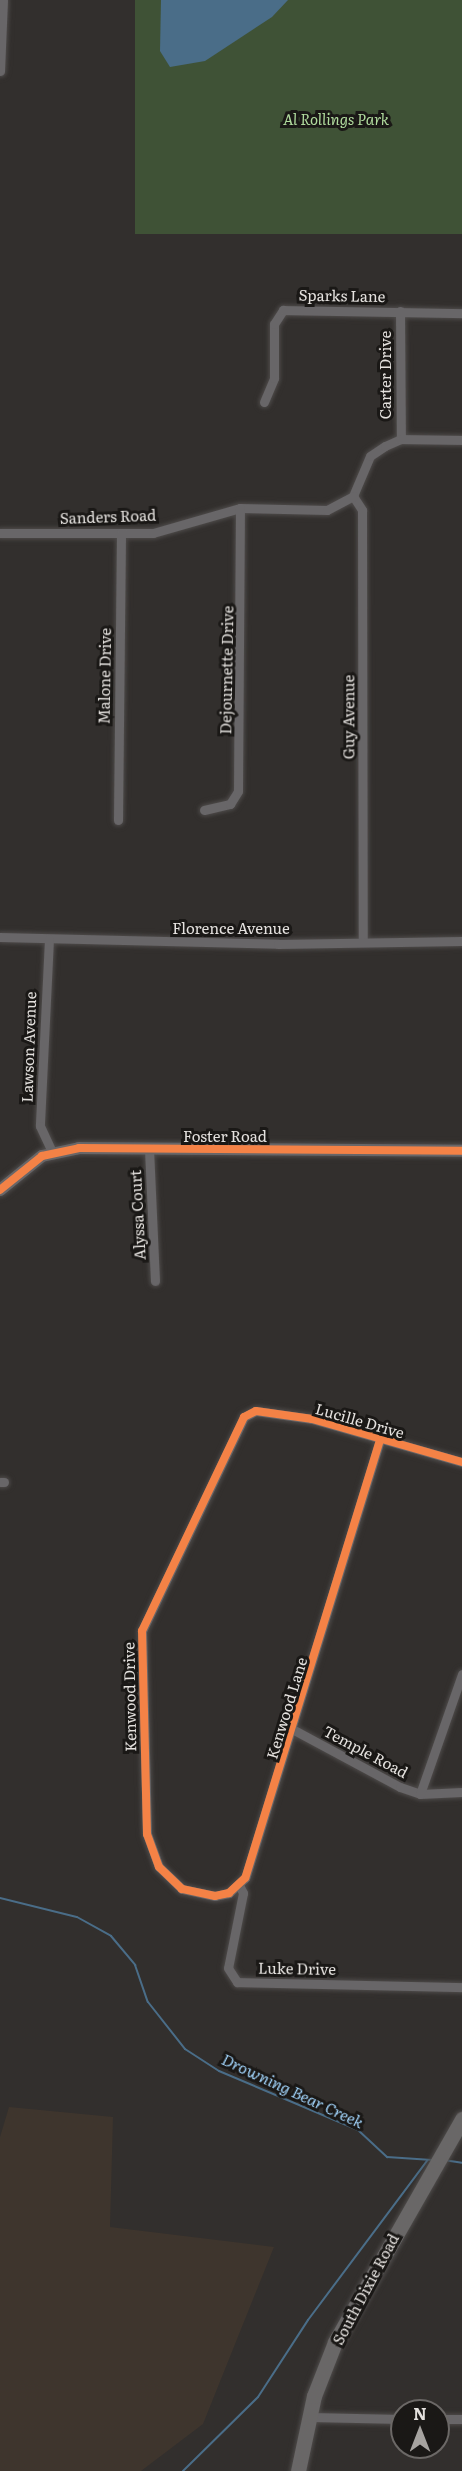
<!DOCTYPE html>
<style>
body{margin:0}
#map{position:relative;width:462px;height:2471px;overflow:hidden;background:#322f2d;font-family:Literata,serif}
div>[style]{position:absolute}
.built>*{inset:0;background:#3e352d}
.green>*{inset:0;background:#3f5236;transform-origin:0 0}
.water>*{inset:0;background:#4a6d88}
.stream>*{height:2px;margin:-1px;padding:0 1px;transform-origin:1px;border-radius:1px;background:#4a6d88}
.roads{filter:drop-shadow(0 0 2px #4e4b4a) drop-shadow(0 0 2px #4e4b4a)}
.minor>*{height:9px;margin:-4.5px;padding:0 4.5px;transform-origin:4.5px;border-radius:4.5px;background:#686668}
.tertiary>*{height:12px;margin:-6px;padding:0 6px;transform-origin:6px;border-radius:6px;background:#686668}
.primary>*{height:15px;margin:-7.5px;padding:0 7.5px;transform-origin:7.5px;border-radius:7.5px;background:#696767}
.cycleway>*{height:8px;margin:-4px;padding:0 4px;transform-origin:4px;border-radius:4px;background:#f48246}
span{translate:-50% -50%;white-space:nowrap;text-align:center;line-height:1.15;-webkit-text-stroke:6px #1a1816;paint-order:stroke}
.park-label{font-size:15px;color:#b1dc9e;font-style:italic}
.street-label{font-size:15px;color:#e4e1de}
.water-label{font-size:16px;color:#a1d3fa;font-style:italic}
.north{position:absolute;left:390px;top:2399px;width:60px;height:60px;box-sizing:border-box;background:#1a1816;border:2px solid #6b6866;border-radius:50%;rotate:0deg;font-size:16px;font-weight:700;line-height:24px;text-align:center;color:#e4e1de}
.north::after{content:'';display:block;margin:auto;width:21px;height:27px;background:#a6a3a0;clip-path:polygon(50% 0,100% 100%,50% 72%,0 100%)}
</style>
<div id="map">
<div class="built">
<i style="clip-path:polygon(9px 2107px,113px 2117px,110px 2227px,274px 2247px,203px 2424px,141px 2471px,0 2471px,0 2137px)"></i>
</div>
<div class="green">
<i style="left:135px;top:0;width:327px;height:234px"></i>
</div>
<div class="water">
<i style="clip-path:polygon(161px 0,288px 0,272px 17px,205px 61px,170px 67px,160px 51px)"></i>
</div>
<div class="stream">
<i style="left:0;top:1898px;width:79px;rotate:13.9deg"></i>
<i style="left:77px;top:1917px;width:39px;rotate:29deg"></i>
<i style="left:111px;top:1936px;width:38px;rotate:50deg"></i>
<i style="left:135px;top:1965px;width:39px;rotate:71deg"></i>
<i style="left:148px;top:2002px;width:60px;rotate:51.8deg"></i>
<i style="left:185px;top:2049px;width:40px;rotate:32.9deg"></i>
<i style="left:219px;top:2071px;width:151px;rotate:23deg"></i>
<i style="left:358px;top:2130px;width:40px;rotate:43deg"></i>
<i style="left:387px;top:2157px;width:45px;rotate:3.8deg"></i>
<i style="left:444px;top:2160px;width:18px;rotate:9deg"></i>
<i style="left:183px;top:2471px;width:105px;rotate:-44.6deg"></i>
<i style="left:258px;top:2397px;width:92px;rotate:-57deg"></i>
<i style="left:308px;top:2320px;width:199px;rotate:-53.2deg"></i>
</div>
<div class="roads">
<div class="minor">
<i style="left:0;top:71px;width:71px;rotate:-87.6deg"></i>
<i style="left:400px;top:311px;width:128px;rotate:89.6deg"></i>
<i style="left:264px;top:402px;width:26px;rotate:-67deg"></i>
<i style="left:274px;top:378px;width:54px;rotate:-90deg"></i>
<i style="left:274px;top:324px;width:17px;rotate:-57deg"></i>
<i style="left:283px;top:310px;width:179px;rotate:1deg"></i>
<i style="left:353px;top:496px;width:17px;rotate:57deg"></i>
<i style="left:362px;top:510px;width:430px;rotate:89.9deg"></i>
<i style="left:353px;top:496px;width:43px;rotate:-67deg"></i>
<i style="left:370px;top:456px;width:18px;rotate:-34deg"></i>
<i style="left:385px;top:446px;width:17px;rotate:-24deg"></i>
<i style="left:401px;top:439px;width:61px;rotate:0.9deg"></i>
<i style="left:0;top:533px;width:153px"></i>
<i style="left:153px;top:533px;width:91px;rotate:-16deg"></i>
<i style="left:240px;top:508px;width:87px;rotate:1.3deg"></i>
<i style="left:327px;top:510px;width:30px;rotate:-28deg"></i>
<i style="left:204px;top:810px;width:27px;rotate:-13deg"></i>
<i style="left:230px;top:804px;width:15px;rotate:-58deg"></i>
<i style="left:238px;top:791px;width:283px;rotate:-89.6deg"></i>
<i style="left:118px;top:820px;width:287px;rotate:-89.4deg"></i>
<i style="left:0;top:937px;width:278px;rotate:1.4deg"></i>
<i style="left:278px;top:944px;width:184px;rotate:-0.9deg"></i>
<i style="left:49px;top:939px;width:187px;rotate:92.8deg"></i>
<i style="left:40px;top:1126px;width:31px;rotate:65deg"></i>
<i style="left:149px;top:1149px;width:132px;rotate:87.4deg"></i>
<i style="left:380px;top:1440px;width:458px;rotate:107.1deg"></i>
<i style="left:245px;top:1878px;width:22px;rotate:137deg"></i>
<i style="left:229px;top:1893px;width:14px;rotate:168deg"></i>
<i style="left:215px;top:1896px;width:34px;rotate:-168deg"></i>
<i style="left:182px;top:1889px;width:32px;rotate:-136deg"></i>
<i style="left:159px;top:1867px;width:35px;rotate:-110deg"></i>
<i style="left:147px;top:1834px;width:203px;rotate:-91.4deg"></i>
<i style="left:142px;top:1631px;width:237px;rotate:-64.5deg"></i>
<i style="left:244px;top:1417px;width:13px;rotate:-27deg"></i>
<i style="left:256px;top:1411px;width:57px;rotate:8.1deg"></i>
<i style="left:312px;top:1419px;width:156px;rotate:16deg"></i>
<i style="left:0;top:1482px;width:4px"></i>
<i style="left:294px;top:1730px;width:120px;rotate:28.3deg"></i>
<i style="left:400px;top:1787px;width:21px;rotate:19deg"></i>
<i style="left:420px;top:1794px;width:42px;rotate:-2.7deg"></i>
<i style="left:420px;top:1794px;width:127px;rotate:-70.7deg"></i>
<i style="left:239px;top:1885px;width:9px;rotate:63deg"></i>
<i style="left:243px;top:1893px;width:76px;rotate:101.3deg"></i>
<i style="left:228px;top:1968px;width:17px;rotate:57deg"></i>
<i style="left:237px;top:1982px;width:225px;rotate:1.3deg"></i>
<i style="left:310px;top:2417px;width:92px;rotate:1.2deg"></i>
<i style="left:438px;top:2419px;width:24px"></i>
</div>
<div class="tertiary">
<i style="left:0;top:1190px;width:54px;rotate:-39deg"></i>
<i style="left:42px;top:1156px;width:38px;rotate:-12deg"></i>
<i style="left:79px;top:1148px;width:383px;rotate:0.4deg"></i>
</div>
<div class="primary">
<i style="left:298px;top:2471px;width:77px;rotate:-78deg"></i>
<i style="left:314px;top:2396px;width:58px;rotate:-68.7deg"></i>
<i style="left:335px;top:2342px;width:257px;rotate:-60.3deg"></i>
</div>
</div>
<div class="cycleway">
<i style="left:0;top:1190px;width:54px;rotate:-39deg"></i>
<i style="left:42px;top:1156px;width:38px;rotate:-12deg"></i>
<i style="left:79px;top:1148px;width:383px;rotate:0.4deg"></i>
<i style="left:380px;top:1440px;width:458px;rotate:107.1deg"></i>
<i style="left:245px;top:1878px;width:22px;rotate:137deg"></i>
<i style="left:229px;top:1893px;width:14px;rotate:168deg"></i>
<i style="left:215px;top:1896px;width:34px;rotate:-168deg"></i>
<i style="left:182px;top:1889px;width:32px;rotate:-136deg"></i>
<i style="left:159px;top:1867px;width:35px;rotate:-110deg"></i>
<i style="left:147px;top:1834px;width:203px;rotate:-91.4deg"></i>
<i style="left:142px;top:1631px;width:237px;rotate:-64.5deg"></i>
<i style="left:244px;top:1417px;width:13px;rotate:-27deg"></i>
<i style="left:256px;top:1411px;width:57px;rotate:8.1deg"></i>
<i style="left:312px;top:1419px;width:156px;rotate:16deg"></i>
</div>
<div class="park-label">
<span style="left:336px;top:119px">Al Rollings Park</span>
</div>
<div class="street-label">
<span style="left:342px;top:295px;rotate:1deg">Sparks Lane</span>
<span style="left:385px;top:375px;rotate:-90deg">Carter Drive</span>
<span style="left:108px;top:516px;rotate:-2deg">Sanders Road</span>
<span style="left:226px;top:670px;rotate:-89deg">Dejournette Drive</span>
<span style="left:104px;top:676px;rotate:-89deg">Malone Drive</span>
<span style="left:348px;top:717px;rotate:-90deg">Guy Avenue</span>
<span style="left:231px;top:928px">Florence Avenue</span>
<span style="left:28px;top:1047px;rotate:-88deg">Lawson Avenue</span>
<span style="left:225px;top:1136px">Foster Road</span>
<span style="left:137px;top:1215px;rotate:-93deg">Alyssa Court</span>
<span style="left:360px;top:1420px;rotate:16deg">Lucille Drive</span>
<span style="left:129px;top:1697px;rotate:-91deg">Kenwood Drive</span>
<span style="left:286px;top:1708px;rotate:-73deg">Kenwood Lane</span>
<span style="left:366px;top:1751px;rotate:28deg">Temple Road</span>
<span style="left:297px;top:1968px;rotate:1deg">Luke Drive</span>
<span style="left:365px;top:2289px;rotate:-62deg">South Dixie Road</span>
</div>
<div class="water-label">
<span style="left:293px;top:2090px;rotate:25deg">Drowning Bear Creek</span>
</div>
<div class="north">N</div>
</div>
